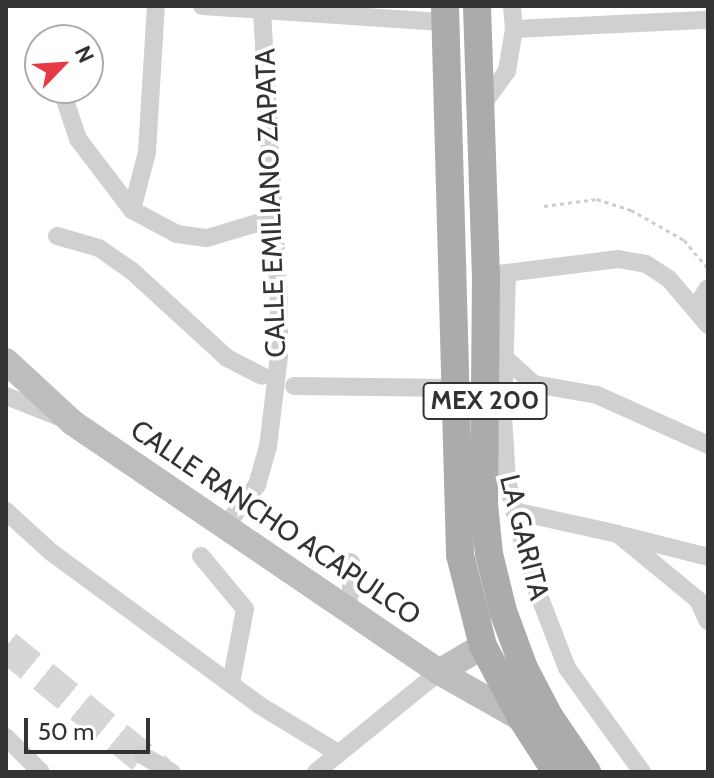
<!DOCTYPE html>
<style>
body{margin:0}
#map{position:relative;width:714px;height:778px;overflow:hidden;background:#fff;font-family:Cabin,sans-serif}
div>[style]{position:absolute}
.highway-tunnel>*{height:32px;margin-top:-16px;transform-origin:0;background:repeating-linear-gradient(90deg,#d6d6d6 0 32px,transparent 0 48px)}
.path>*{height:3px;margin-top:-1.5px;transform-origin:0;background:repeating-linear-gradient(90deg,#cdcdcd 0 4px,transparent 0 8px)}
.street>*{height:18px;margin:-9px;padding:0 9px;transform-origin:9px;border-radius:9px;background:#d0d0d0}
.secondary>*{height:26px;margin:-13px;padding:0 13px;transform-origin:13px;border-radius:13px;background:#bdbdbd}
.primary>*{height:28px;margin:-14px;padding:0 14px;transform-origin:14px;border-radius:14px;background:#ababab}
span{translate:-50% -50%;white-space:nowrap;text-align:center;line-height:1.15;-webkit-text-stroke:8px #fff;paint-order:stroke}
.shield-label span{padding:2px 6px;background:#fff;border:2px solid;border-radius:6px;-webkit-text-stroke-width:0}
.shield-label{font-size:26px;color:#333;font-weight:700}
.street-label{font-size:28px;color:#333}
.frame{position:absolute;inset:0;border:8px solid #333;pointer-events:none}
.north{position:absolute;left:24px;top:24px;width:80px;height:80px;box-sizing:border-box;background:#fff;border:2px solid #adadad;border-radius:50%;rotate:65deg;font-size:22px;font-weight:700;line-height:32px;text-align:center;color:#333}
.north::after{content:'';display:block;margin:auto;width:28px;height:36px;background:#e63946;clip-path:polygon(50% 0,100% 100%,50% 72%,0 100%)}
.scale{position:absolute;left:24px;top:718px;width:126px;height:36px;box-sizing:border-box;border:4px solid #333;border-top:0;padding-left:10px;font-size:24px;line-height:28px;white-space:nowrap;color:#333;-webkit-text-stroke:6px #fff;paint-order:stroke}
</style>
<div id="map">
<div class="highway-tunnel">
<i style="left:6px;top:646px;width:199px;rotate:39.3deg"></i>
</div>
<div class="path">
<i style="left:544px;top:206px;width:53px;rotate:-7.5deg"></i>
<i style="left:597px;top:199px;width:36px;rotate:18deg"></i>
<i style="left:631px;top:210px;width:61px;rotate:29.5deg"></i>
<i style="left:684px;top:240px;width:38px;rotate:50deg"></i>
</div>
<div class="street">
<i style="left:202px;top:6px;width:244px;rotate:3.8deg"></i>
<i style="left:514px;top:29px;width:194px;rotate:-2.7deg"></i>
<i style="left:61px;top:88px;width:54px;rotate:71.6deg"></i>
<i style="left:78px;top:139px;width:89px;rotate:52.7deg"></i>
<i style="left:132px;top:210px;width:51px;rotate:28.1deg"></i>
<i style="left:177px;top:234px;width:30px;rotate:8deg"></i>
<i style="left:207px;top:238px;width:70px;rotate:-16.6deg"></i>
<i style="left:480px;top:108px;width:46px;rotate:-53.9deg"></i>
<i style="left:507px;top:71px;width:43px;rotate:-80.5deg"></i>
<i style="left:514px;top:29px;width:23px;rotate:-95deg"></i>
<i style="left:132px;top:210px;width:60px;rotate:-75.5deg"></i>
<i style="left:147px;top:152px;width:146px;rotate:-86.5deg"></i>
<i style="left:57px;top:236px;width:44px;rotate:15.9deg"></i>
<i style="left:99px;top:248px;width:39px;rotate:35deg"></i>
<i style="left:131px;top:270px;width:130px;rotate:42.5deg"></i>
<i style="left:227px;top:358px;width:39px;rotate:27deg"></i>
<i style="left:507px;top:273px;width:143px;rotate:91.6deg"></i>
<i style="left:503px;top:416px;width:64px;rotate:86.4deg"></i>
<i style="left:507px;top:480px;width:98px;rotate:75.8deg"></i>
<i style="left:531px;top:575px;width:100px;rotate:68.8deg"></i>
<i style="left:567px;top:668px;width:128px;rotate:54.2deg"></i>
<i style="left:498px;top:274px;width:121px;rotate:-7.1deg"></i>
<i style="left:618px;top:259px;width:28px;rotate:10deg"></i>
<i style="left:646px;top:264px;width:27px;rotate:33deg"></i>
<i style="left:669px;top:279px;width:60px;rotate:49.7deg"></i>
<i style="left:696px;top:307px;width:22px;rotate:-58deg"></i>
<i style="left:505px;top:358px;width:39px;rotate:42deg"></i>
<i style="left:534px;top:384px;width:64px;rotate:9.9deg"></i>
<i style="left:597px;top:395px;width:122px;rotate:24.2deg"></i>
<i style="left:294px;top:386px;width:160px;rotate:0.7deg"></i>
<i style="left:6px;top:396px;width:57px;rotate:21.6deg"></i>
<i style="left:6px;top:511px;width:61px;rotate:42.3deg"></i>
<i style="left:51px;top:552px;width:258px;rotate:36.3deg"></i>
<i style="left:259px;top:705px;width:92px;rotate:31.3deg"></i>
<i style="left:514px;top:511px;width:107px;rotate:12.5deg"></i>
<i style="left:618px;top:534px;width:104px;rotate:39.5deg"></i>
<i style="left:698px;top:600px;width:23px;rotate:65deg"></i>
<i style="left:226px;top:525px;width:51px;rotate:-52.2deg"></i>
<i style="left:257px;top:485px;width:40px;rotate:-74deg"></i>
<i style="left:268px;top:447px;width:92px;rotate:-83.1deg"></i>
<i style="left:279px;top:356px;width:50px;rotate:-90deg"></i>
<i style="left:279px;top:306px;width:294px;rotate:-93.3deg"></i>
<i style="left:625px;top:536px;width:86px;rotate:14.2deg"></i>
<i style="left:201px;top:556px;width:69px;rotate:50.3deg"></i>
<i style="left:245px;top:609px;width:75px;rotate:100.7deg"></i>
<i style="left:345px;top:607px;width:16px;rotate:-68deg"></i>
<i style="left:351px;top:592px;width:30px;rotate:-90deg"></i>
<i style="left:6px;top:737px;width:49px;rotate:45deg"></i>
<i style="left:142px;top:755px;width:34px;rotate:30deg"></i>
<i style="left:316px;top:772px;width:159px;rotate:-39.1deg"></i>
</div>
<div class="secondary">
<i style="left:6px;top:361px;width:91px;rotate:42.8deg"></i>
<i style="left:73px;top:423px;width:443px;rotate:34.2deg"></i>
<i style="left:439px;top:672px;width:95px;rotate:29.5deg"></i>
<i style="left:439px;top:672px;width:51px;rotate:-30.6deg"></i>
</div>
<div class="primary">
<i style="left:445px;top:6px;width:549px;rotate:88.43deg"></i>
<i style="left:460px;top:555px;width:94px;rotate:75.8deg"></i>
<i style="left:483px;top:646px;width:83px;rotate:61.9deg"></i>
<i style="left:522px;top:719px;width:63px;rotate:57.3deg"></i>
<i style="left:477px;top:6px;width:270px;rotate:88.1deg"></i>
<i style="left:486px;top:276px;width:228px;rotate:90.5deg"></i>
<i style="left:484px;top:504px;width:50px;rotate:84.3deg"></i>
<i style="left:489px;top:554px;width:59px;rotate:76.2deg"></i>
<i style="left:503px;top:611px;width:61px;rotate:69.8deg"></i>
<i style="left:524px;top:668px;width:54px;rotate:62.5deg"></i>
<i style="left:549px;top:716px;width:68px;rotate:55.8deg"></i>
</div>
<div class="shield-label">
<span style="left:485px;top:401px">MEX 200</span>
</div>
<div class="street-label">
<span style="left:270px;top:203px;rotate:-92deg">CALLE EMILIANO ZAPATA</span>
<span style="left:276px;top:522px;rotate:34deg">CALLE RANCHO ACAPULCO</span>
<span style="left:525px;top:537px;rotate:76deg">LA GARITA</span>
</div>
<div class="frame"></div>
<div class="north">N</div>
<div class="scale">50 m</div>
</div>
